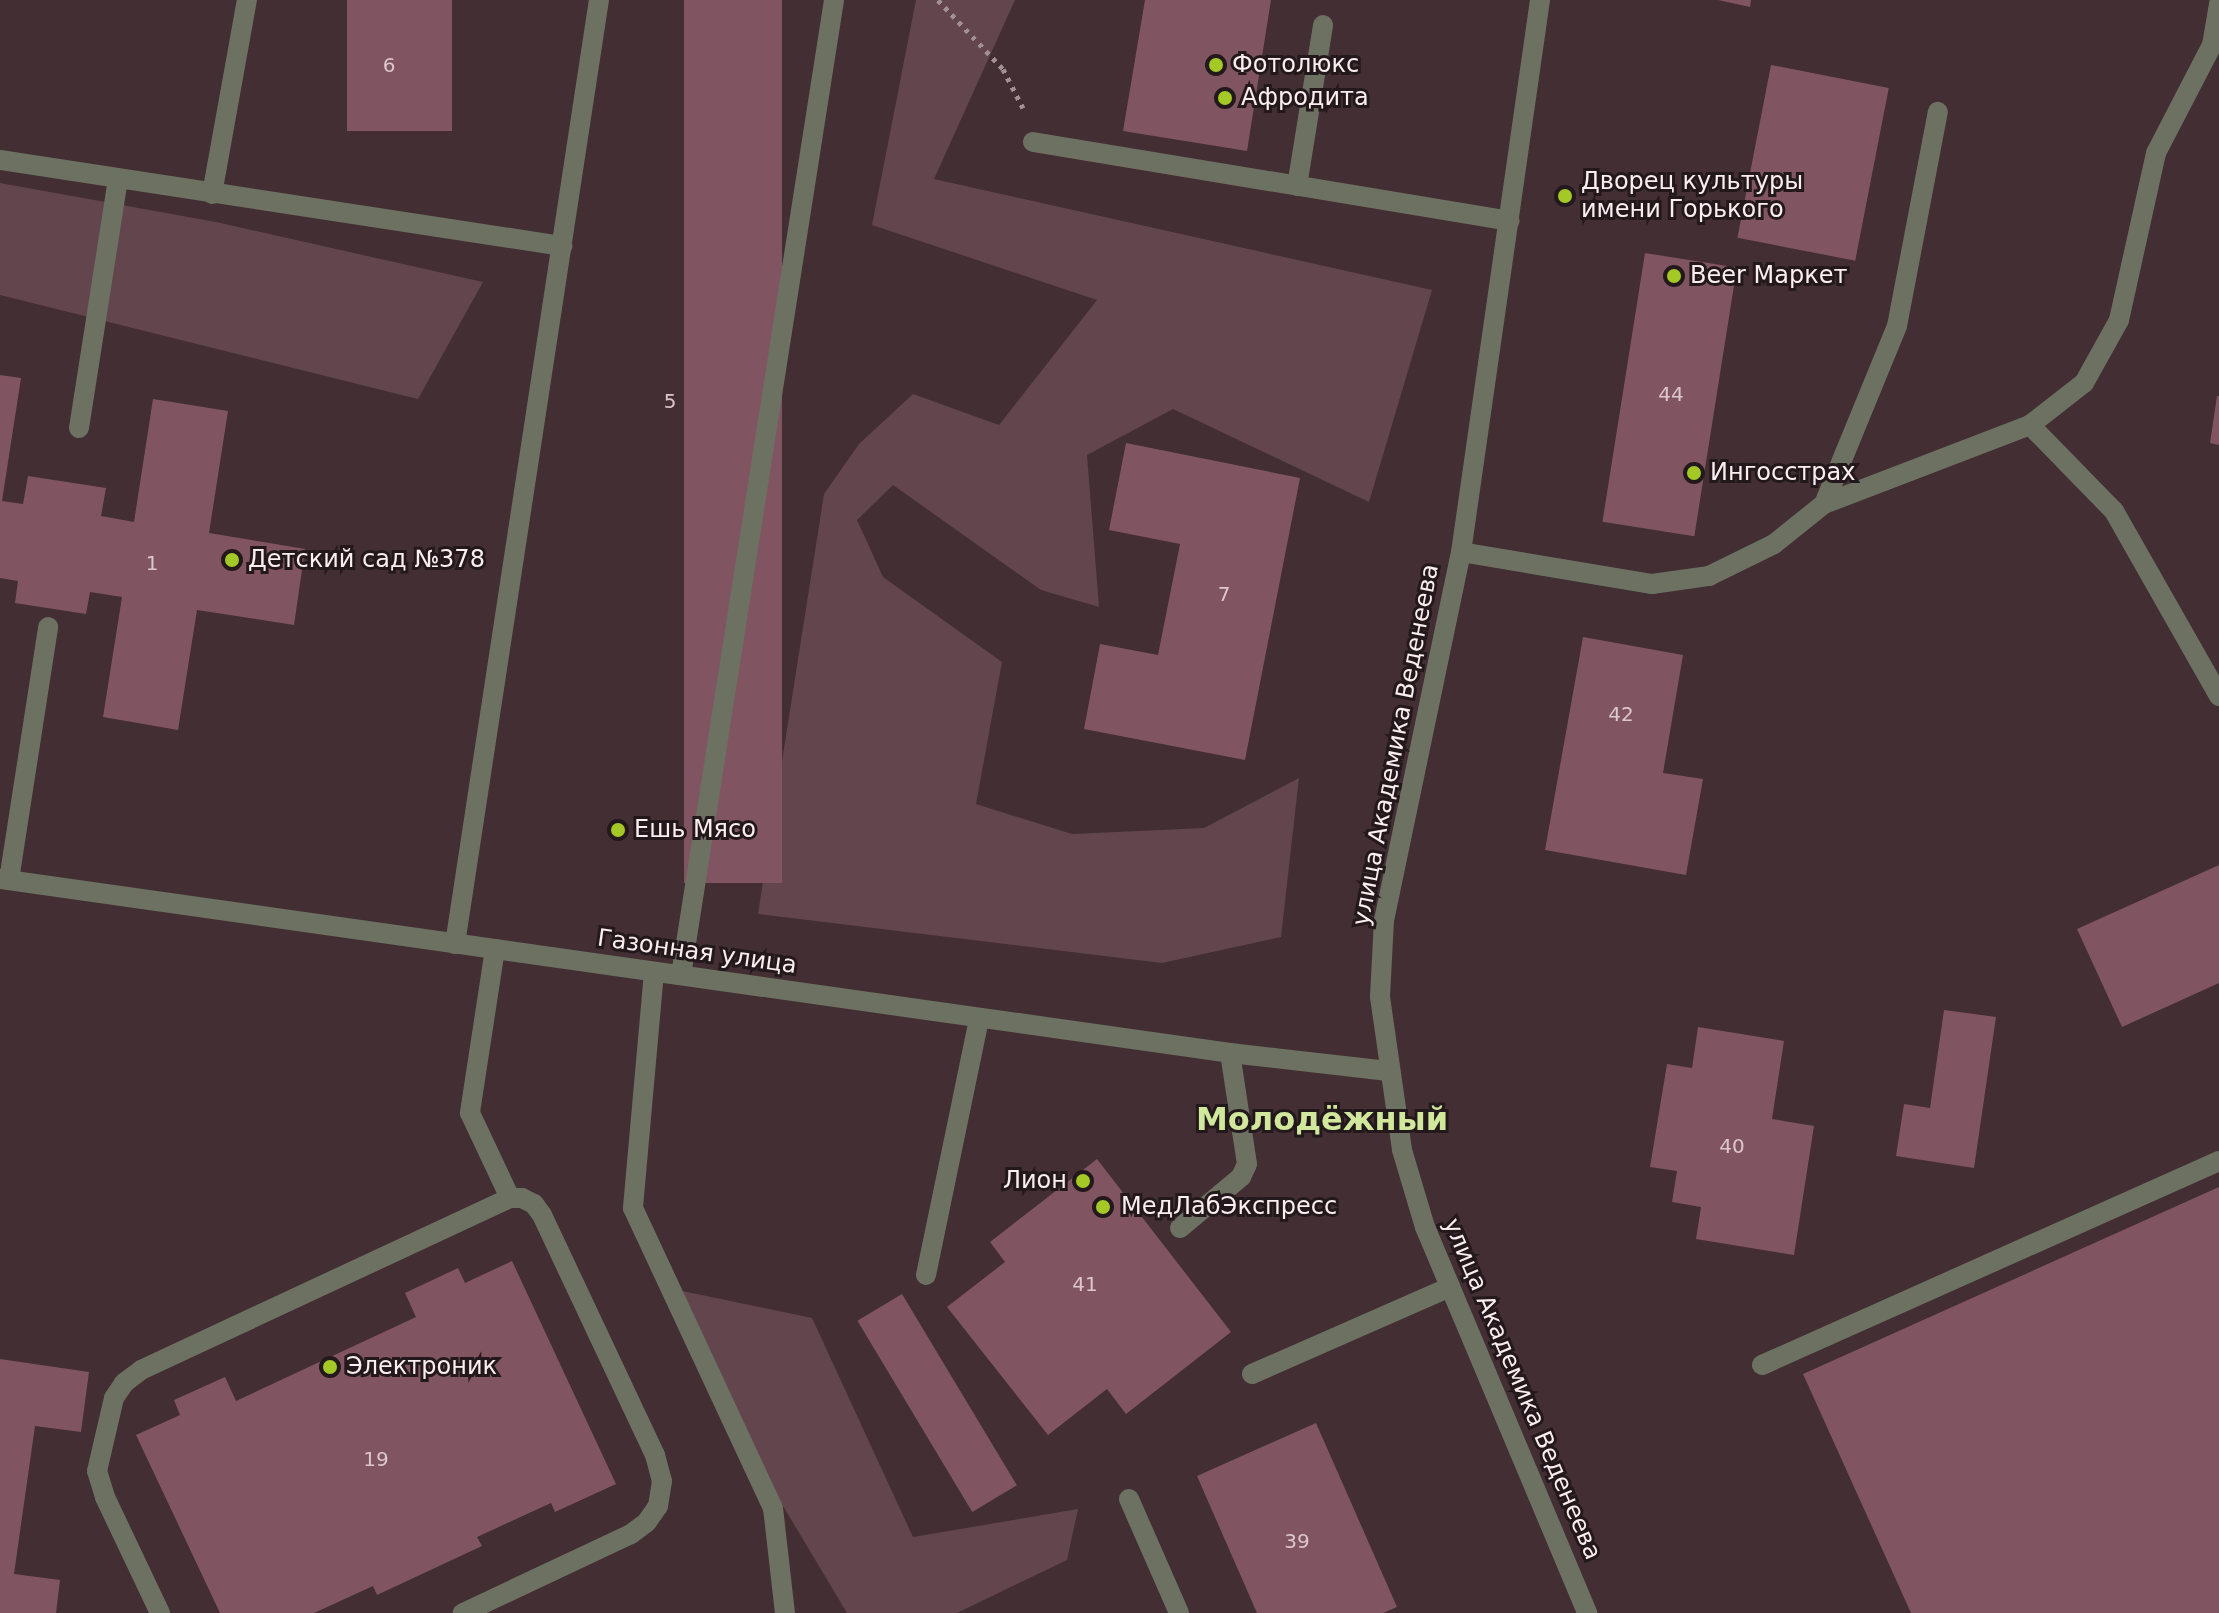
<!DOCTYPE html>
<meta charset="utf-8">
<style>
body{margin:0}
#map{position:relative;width:2219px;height:1613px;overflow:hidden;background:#422e33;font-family:"DejaVu Sans",sans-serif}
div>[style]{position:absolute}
.green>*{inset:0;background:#62454d}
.building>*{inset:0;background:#805561;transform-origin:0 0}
.path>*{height:5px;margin-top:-2.5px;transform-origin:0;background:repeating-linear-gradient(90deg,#a19094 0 4px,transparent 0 10px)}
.service>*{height:20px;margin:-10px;padding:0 10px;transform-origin:10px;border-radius:10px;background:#6c7161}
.minor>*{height:20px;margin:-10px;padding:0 10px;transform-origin:10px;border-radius:10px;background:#6c7161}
.tertiary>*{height:20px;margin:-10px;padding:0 10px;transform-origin:10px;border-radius:10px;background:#6c7161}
.dots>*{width:22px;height:22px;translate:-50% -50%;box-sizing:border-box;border:4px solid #23191c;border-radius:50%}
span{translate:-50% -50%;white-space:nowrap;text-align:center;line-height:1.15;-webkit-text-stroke:6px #23191c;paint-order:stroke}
.number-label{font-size:20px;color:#dcc7cc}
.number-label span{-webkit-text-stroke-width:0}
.poi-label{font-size:24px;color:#fbedf0}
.left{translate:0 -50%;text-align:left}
.right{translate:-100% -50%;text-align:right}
.street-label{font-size:24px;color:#fbedf0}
.district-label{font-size:32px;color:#d0e79c;font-weight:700}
</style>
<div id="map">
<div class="green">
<i style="clip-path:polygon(916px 0,1015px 0,934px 179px,1432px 290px,1369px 502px,1173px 409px,1087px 455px,1099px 607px,1041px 590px,893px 485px,857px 520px,883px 577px,1002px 662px,976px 804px,1072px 834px,1204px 828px,1299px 778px,1281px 937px,1162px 963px,758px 914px,824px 494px,859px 444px,913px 394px,999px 425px,1097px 300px,872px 225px)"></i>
<i style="clip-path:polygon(0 183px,216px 222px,483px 282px,418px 399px,0 295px)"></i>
<i style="clip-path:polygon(668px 1288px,812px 1318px,913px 1537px,1078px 1509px,1067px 1560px,957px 1613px,847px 1613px,740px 1434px)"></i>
</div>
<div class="building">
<i style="left:347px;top:0;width:105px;height:131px"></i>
<i style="left:684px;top:0;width:98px;height:883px"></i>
<i style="clip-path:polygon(1145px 0,1271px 0,1247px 151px,1123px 131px)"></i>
<i style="clip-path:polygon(1718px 0,1751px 0,1750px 7px)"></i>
<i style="left:1771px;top:65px;width:120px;height:176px;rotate:11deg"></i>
<i style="left:1645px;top:253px;width:93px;height:272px;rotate:9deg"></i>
<i style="clip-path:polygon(0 375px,21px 378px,2px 501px,23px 504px,28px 476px,106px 488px,101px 516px,134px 522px,153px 399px,228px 411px,209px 533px,305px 549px,294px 625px,197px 610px,178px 730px,103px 717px,122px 597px,90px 592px,86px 614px,15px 603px,18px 581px,0 578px)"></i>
<i style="clip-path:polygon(2217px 396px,2219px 396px,2219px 445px,2210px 443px)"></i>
<i style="clip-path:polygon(1126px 443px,1300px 478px,1245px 760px,1084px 729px,1100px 644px,1158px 655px,1180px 544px,1109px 530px)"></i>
<i style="clip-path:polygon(1583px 637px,1683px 655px,1663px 773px,1703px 779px,1686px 875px,1545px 850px)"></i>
<i style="clip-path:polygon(2219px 865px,2219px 983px,2122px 1027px,2077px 929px)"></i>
<i style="clip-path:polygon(1944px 1010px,1996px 1017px,1974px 1168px,1896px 1156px,1904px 1104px,1930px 1108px)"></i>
<i style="clip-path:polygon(1698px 1027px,1784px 1041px,1772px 1119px,1814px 1126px,1794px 1255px,1696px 1239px,1701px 1207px,1672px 1202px,1677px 1171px,1650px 1167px,1667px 1064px,1692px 1068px)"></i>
<i style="clip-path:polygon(1097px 1159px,1231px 1332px,1126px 1414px,1107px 1389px,1048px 1435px,947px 1307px,1005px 1262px,990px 1242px)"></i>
<i style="clip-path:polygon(2219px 1187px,2219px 1613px,1911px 1613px,1803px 1374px)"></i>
<i style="clip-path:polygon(512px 1261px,616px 1484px,555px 1512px,551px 1503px,477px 1537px,482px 1546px,377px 1595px,373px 1586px,314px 1613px,220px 1613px,136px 1435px,180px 1415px,174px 1400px,225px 1377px,236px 1401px,416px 1317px,405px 1293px,458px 1268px,465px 1283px)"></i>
<i style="left:902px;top:1294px;width:223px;height:52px;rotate:59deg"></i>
<i style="clip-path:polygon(0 1359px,89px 1372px,81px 1432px,35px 1426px,14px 1574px,60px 1580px,56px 1613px,0 1613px)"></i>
<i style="clip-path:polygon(1316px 1423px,1397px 1607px,1383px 1613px,1257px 1613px,1197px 1476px)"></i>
</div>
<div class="path">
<i style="left:938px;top:0;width:95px;rotate:46.7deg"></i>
<i style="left:1003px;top:69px;width:44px;rotate:62.9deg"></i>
</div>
<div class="service">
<i style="left:1033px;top:142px;width:483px;rotate:9.4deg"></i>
<i style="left:0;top:160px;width:569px;rotate:8.7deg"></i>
<i style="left:1297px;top:186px;width:163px;rotate:-80.8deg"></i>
<i style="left:212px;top:194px;width:197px;rotate:-79.8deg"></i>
<i style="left:79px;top:428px;width:252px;rotate:-81.1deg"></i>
<i style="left:1824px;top:504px;width:192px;rotate:-67.7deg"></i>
<i style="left:1897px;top:326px;width:218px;rotate:-79.2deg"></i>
<i style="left:1461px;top:552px;width:194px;rotate:9.5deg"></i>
<i style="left:1652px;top:584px;width:58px;rotate:-8deg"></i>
<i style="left:1709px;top:576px;width:72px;rotate:-26.2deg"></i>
<i style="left:1774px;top:544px;width:64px;rotate:-38.7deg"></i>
<i style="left:1824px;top:504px;width:221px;rotate:-21deg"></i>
<i style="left:2030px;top:425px;width:120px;rotate:45.7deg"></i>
<i style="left:2114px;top:511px;width:213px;rotate:60.4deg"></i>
<i style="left:9px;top:880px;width:256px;rotate:-81.2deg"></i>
<i style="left:455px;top:944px;width:955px;rotate:-81.33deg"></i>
<i style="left:495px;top:949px;width:166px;rotate:98.7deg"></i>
<i style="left:470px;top:1113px;width:94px;rotate:64.8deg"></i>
<i style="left:654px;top:972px;width:237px;rotate:95.1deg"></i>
<i style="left:633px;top:1208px;width:331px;rotate:65deg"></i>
<i style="left:773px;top:1508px;width:106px;rotate:83.5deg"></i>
<i style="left:681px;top:975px;width:987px;rotate:-81.08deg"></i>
<i style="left:1180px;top:1228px;width:80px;rotate:-39.9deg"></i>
<i style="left:1241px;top:1177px;width:14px;rotate:-65deg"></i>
<i style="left:1247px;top:1164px;width:112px;rotate:-98.7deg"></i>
<i style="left:926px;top:1275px;width:262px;rotate:-78.3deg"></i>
<i style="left:1762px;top:1365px;width:500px;rotate:-24.06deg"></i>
<i style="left:1252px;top:1374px;width:216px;rotate:-23.7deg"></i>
<i style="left:1129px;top:1499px;width:124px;rotate:66.3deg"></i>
<i style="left:160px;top:1613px;width:128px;rotate:-115.4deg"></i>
<i style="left:105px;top:1497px;width:27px;rotate:-107deg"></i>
<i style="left:97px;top:1471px;width:75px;rotate:-76.9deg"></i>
<i style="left:114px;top:1398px;width:18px;rotate:-56deg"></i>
<i style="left:124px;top:1383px;width:21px;rotate:-37deg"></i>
<i style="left:141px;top:1370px;width:407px;rotate:-25deg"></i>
<i style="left:510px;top:1198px;width:12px"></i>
<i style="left:522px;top:1198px;width:13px;rotate:27deg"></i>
<i style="left:534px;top:1204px;width:14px;rotate:54deg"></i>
<i style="left:542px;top:1215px;width:265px;rotate:64.8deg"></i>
<i style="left:655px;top:1455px;width:27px;rotate:75deg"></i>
<i style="left:662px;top:1481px;width:25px;rotate:99deg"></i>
<i style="left:658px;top:1506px;width:19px;rotate:125deg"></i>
<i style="left:647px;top:1522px;width:20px;rotate:143deg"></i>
<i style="left:631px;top:1534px;width:186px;rotate:154.8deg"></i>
</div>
<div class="minor">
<i style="left:2030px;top:425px;width:68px;rotate:-37.9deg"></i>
<i style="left:2084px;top:383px;width:72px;rotate:-60.9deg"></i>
<i style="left:2119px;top:320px;width:171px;rotate:-77.5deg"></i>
<i style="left:2156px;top:153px;width:122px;rotate:-62.6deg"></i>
<i style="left:2212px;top:45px;width:42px;rotate:-80.3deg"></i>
<i style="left:0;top:879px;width:1242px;rotate:8.05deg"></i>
<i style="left:1230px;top:1053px;width:159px;rotate:6.5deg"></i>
</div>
<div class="tertiary">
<i style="left:1540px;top:0;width:558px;rotate:98.14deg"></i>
<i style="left:1461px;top:552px;width:376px;rotate:101.8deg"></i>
<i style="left:1384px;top:920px;width:77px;rotate:93deg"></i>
<i style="left:1380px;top:997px;width:155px;rotate:81.8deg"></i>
<i style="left:1402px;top:1150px;width:80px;rotate:73.4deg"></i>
<i style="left:1425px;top:1227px;width:419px;rotate:67.2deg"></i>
</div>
<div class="dots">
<i style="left:1216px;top:65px;background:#a4c825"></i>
<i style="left:1225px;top:98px;background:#a4c825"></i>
<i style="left:1565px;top:196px;background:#a4c825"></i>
<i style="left:1674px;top:276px;background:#a4c825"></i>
<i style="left:1694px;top:473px;background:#a4c825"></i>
<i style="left:232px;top:560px;background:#a4c825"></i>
<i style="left:618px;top:830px;background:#a4c825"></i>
<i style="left:1083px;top:1181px;background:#a4c825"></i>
<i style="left:1103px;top:1207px;background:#a4c825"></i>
<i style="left:330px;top:1367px;background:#a4c825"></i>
</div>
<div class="number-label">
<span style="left:389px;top:65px">6</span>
<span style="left:1671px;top:394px">44</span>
<span style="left:670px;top:401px">5</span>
<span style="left:152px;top:563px">1</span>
<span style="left:1224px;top:594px">7</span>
<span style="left:1621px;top:714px">42</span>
<span style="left:1732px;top:1146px">40</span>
<span style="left:1085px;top:1284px">41</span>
<span style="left:376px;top:1459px">19</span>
<span style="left:1297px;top:1541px">39</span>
</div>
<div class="poi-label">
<span class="left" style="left:1232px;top:65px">Фотолюкс</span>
<span class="left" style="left:1241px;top:98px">Афродита</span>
<span class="left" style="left:1581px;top:196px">Дворец культуры<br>имени Горького</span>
<span class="left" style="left:1690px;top:276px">Beer Маркет</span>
<span class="left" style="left:1710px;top:473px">Ингосстрах</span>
<span class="left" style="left:248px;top:560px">Детский сад №378</span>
<span class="left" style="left:634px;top:830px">Ешь Мясо</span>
<span class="right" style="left:1067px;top:1181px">Лион</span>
<span class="left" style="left:1121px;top:1207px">МедЛабЭкспресс</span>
<span class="left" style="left:346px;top:1367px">Электроник</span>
</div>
<div class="street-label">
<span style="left:1396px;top:745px;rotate:-79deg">улица Академика Веденеева</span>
<span style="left:697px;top:952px;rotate:8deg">Газонная улица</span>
<span style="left:1522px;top:1389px;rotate:67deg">улица Академика Веденеева</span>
</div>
<div class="district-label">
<span style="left:1322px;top:1119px">Молодёжный</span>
</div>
</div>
